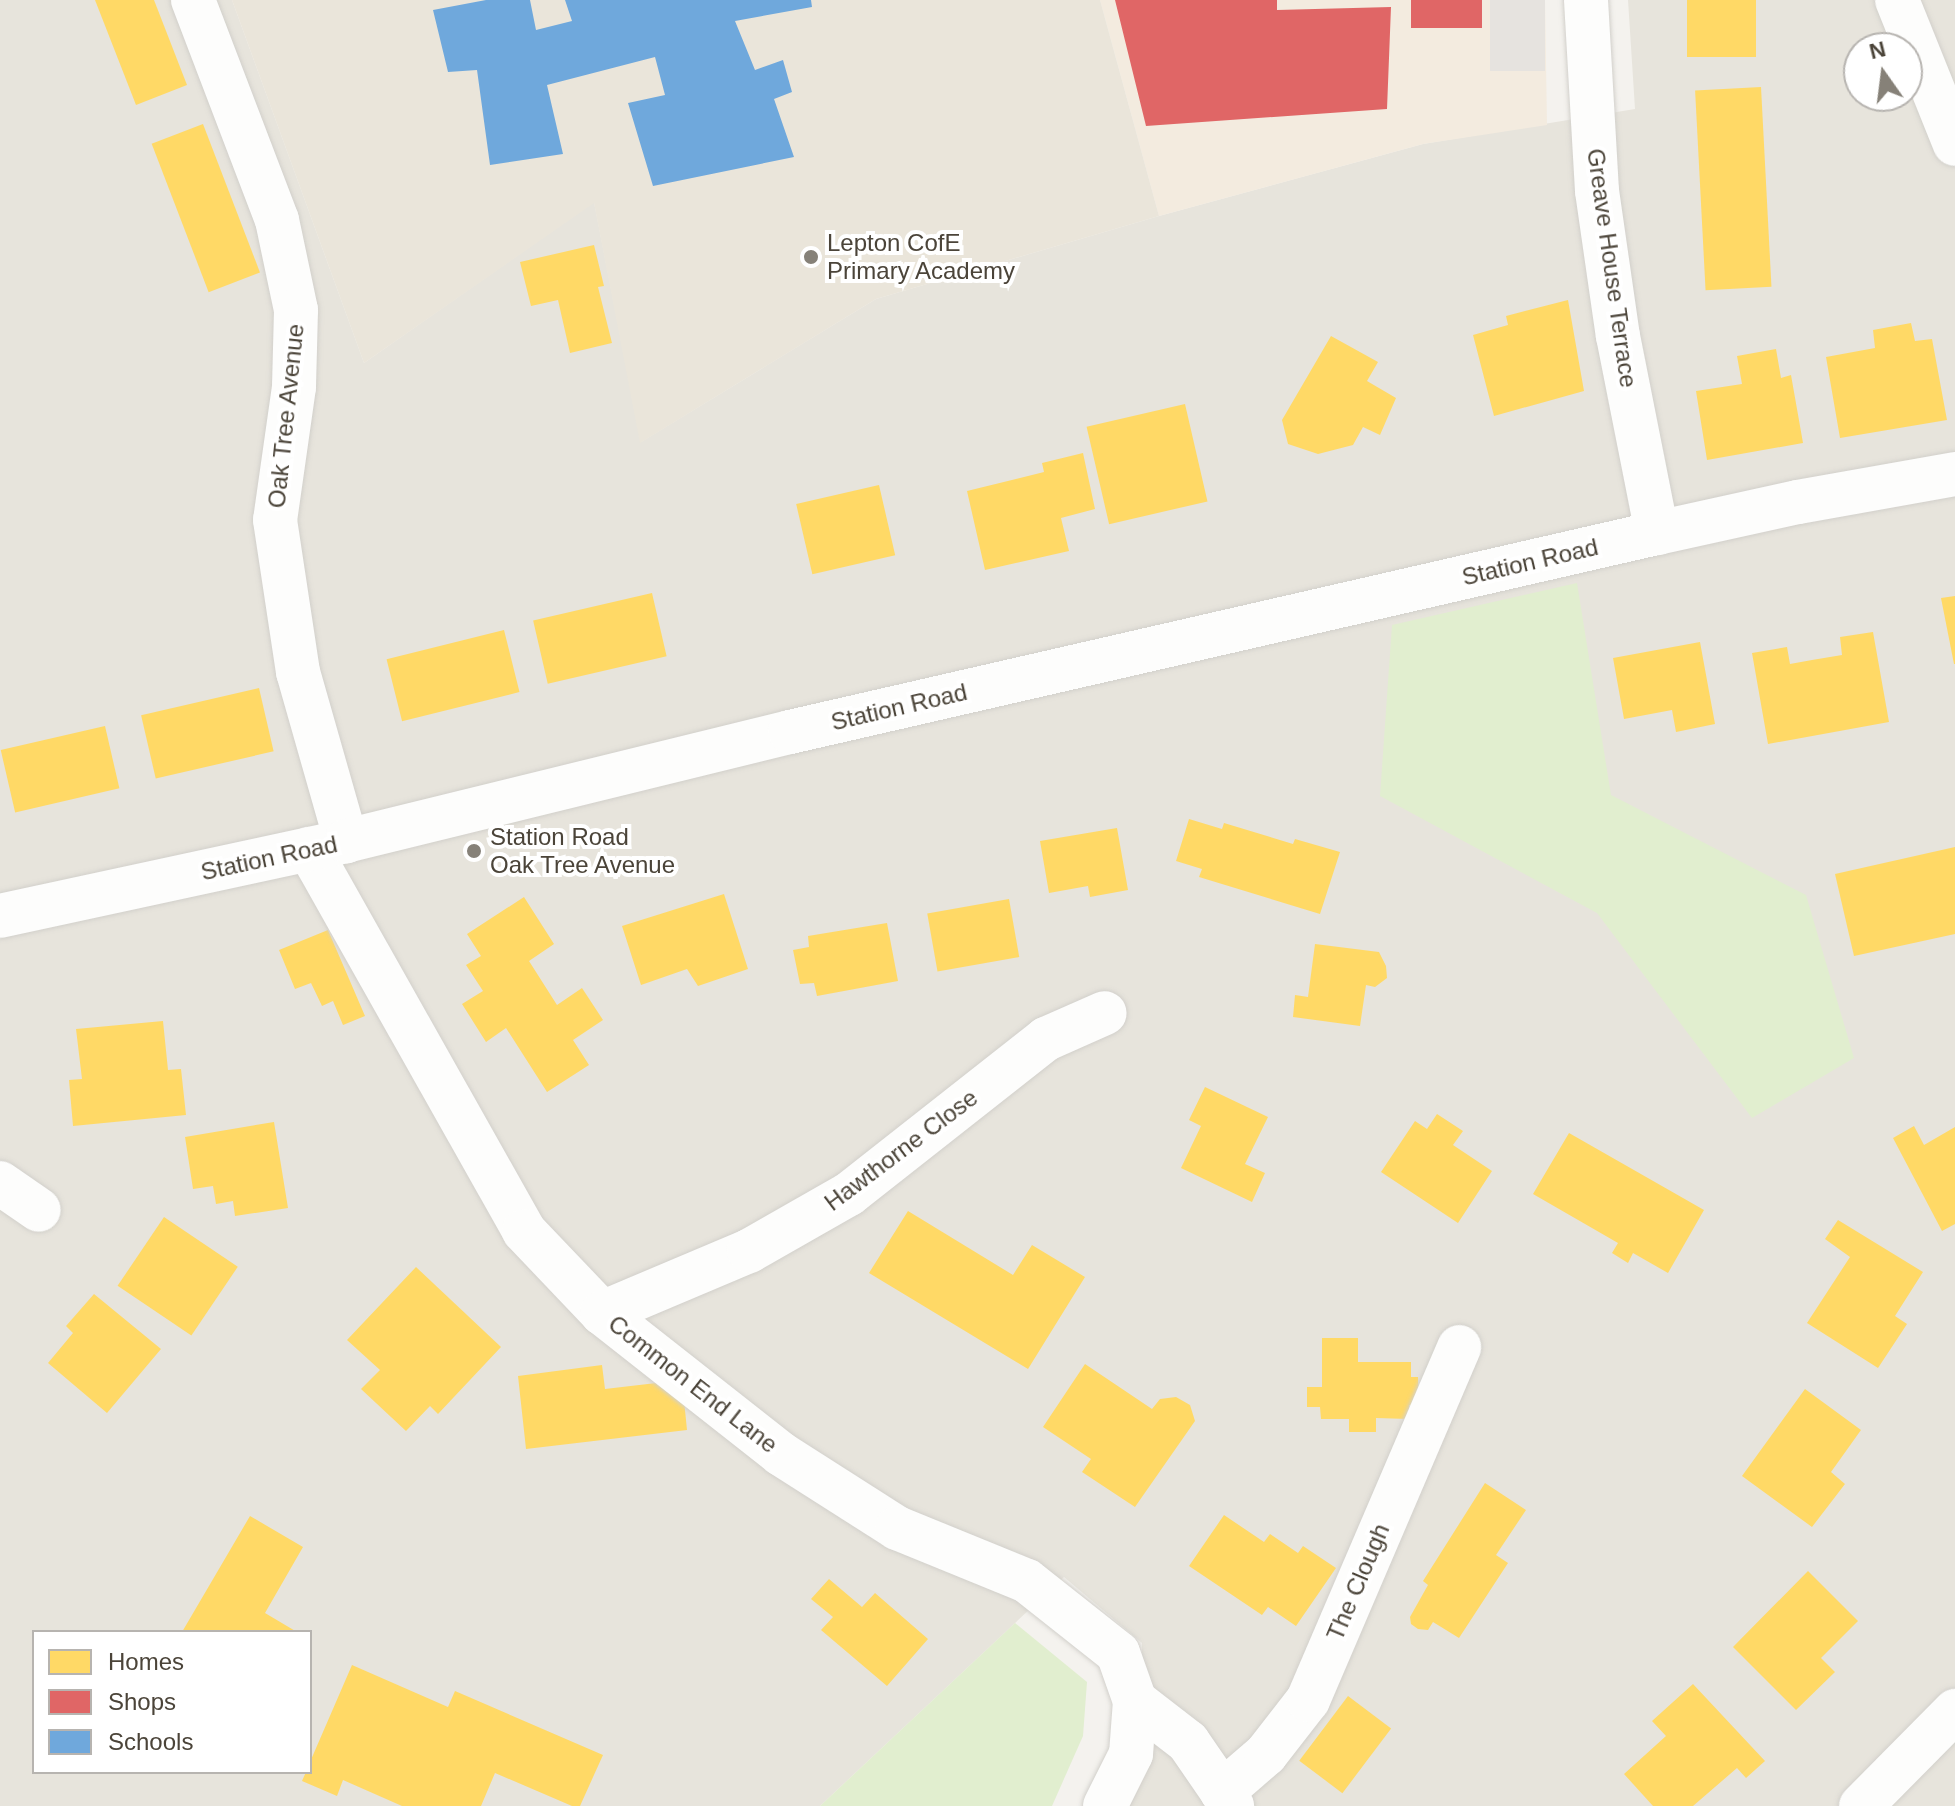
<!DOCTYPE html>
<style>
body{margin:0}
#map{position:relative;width:1955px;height:1806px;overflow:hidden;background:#f4f2ee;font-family:Arial,sans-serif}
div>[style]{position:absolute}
.residential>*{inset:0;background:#e7e4dc}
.commercial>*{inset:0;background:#f3ebdf}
.education>*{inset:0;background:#eae5da}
.green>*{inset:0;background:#e1eecf}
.parking>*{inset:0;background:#e6e3df;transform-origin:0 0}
.homes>*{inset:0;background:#ffd966;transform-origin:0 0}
.shops>*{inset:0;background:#e06666;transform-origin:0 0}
.schools>*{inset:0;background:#6fa8dc}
.roads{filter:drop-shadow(0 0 2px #d2d0cb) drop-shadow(0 0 2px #d2d0cb)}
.minor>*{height:44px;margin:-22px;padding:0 22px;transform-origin:22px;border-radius:22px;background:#fdfdfc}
.dots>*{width:22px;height:22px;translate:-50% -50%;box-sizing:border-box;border:4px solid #fff;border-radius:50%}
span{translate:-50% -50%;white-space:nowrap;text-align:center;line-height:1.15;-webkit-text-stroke:8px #fff;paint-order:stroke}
.poi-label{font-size:24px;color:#4b4439}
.left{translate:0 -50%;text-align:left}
.street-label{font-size:24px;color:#4b4439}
.legend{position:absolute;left:32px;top:1630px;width:280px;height:144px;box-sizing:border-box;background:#fff;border:2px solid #b7b4b0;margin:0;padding:10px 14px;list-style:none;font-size:24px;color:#4b4439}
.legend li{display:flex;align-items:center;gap:16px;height:40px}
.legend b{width:40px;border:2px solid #b7b4b0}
.north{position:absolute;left:1843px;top:32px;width:80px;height:80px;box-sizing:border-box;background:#fff;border:2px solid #b7b4b0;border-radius:50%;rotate:346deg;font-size:22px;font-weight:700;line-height:32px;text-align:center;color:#4b4439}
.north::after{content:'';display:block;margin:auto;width:28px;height:36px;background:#868178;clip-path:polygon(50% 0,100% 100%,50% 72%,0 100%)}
</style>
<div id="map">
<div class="residential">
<i style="clip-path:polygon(evenodd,0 0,232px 0,364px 363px,594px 202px,641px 442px,876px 299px,1159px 216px,1423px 144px,1635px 109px,1628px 0,1955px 0,1955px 1806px,1125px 1806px,1141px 1772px,1142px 1643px,1064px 1577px,820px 1806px,0 1806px,0 0,1859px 48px,1907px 48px,1907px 96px,1859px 96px,1859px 48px,0 0,34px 1632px,310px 1632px,310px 1772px,34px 1772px,34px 1632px)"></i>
</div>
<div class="commercial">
<i style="clip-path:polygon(1100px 0,1545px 0,1547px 125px,1423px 144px,1159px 216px)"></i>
</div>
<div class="education">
<i style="clip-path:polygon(232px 0,1100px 0,1159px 216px,876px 299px,640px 443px,594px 203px,364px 363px)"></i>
</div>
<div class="green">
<i style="clip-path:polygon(1577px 583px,1611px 795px,1806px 895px,1854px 1058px,1752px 1118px,1597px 913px,1380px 796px,1392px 625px)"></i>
<i style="clip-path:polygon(1015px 1623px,1087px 1682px,1083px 1736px,1052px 1806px,820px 1806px)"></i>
</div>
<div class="parking">
<i style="left:1490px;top:0;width:55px;height:71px"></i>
</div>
<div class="homes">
<i style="clip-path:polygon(95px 0,154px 0,187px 85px,136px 105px)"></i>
<i style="left:1687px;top:0;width:69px;height:57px"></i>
<i style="left:1761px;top:87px;width:200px;height:66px;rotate:87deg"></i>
<i style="left:203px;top:124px;width:159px;height:55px;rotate:69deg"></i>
<i style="clip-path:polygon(594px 245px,604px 286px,598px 287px,612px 343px,570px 353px,558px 300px,531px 306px,520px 262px)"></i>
<i style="clip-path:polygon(1568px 300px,1584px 391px,1494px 416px,1473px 335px,1508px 325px,1506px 316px)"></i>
<i style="clip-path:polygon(1911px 323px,1915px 341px,1932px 339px,1947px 420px,1840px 438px,1826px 357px,1875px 348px,1873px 330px)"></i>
<i style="clip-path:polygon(1331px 336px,1378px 362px,1367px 381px,1396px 398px,1380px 435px,1363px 427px,1353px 445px,1318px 454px,1288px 444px,1282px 420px)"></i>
<i style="clip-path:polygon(1776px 349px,1781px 378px,1791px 375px,1803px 443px,1707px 460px,1696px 391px,1742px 384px,1737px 356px)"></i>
<i style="left:1185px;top:404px;width:100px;height:101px;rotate:77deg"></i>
<i style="clip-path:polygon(1083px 453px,1095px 509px,1061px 518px,1069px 551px,985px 570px,967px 491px,1044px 472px,1042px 463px)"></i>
<i style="left:879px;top:485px;width:72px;height:85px;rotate:77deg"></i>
<i style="left:652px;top:593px;width:65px;height:122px;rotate:77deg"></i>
<i style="clip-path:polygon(1955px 596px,1955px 664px,1954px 664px,1941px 598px)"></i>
<i style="left:504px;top:630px;width:64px;height:121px;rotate:76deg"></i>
<i style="clip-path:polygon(1873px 632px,1889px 722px,1768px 744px,1752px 653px,1787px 647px,1790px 664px,1812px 660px,1842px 655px,1840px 637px)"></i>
<i style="clip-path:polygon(1700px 642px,1715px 724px,1676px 732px,1672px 710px,1624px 719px,1613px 658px)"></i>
<i style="left:259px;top:688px;width:65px;height:121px;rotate:77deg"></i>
<i style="left:105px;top:726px;width:64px;height:107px;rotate:77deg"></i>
<i style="clip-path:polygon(1189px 819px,1222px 829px,1224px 823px,1293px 844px,1295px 839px,1340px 852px,1320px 914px,1199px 877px,1202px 869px,1176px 861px)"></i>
<i style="clip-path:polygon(1117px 828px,1128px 890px,1090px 897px,1088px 886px,1049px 893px,1040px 841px)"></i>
<i style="clip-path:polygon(1955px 847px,1955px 934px,1854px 956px,1835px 874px)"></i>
<i style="clip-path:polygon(724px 894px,748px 969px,698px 986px,687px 969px,641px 985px,622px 926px)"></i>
<i style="clip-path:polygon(524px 897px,554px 944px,529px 961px,557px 1005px,582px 988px,603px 1020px,573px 1040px,589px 1065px,547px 1092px,506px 1028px,486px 1042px,462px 1004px,483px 991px,466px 965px,481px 956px,467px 934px)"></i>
<i style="left:1009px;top:899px;width:59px;height:83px;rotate:80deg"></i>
<i style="clip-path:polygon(887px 923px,898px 981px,817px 996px,814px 983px,800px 984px,793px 950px,809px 947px,808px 936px)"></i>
<i style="clip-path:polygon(328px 930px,365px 1016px,343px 1025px,333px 1001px,322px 1006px,311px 983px,295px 989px,279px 950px)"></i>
<i style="clip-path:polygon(1315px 944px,1379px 952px,1386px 966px,1387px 978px,1375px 987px,1366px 985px,1360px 1026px,1293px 1017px,1295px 995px,1308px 997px)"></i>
<i style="clip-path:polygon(163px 1021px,168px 1070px,181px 1069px,186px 1115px,73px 1126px,69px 1080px,82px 1079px,76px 1029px)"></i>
<i style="clip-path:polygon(1205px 1087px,1268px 1117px,1245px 1164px,1265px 1173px,1252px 1202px,1181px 1168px,1201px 1126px,1189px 1120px)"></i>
<i style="clip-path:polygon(1437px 1114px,1463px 1131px,1453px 1145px,1492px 1171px,1458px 1223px,1381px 1172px,1415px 1121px,1427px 1129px)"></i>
<i style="clip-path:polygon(274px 1122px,288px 1208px,235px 1216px,233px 1201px,216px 1204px,213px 1186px,193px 1189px,185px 1137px)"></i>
<i style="clip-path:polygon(1914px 1126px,1924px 1145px,1955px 1127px,1955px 1224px,1942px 1231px,1893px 1138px)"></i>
<i style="clip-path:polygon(1569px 1133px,1704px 1210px,1668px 1273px,1633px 1253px,1628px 1263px,1612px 1253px,1618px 1243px,1533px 1194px)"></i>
<i style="clip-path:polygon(908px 1211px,1013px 1275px,1032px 1245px,1085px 1277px,1028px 1369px,869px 1273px)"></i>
<i style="left:164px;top:1217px;width:89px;height:83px;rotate:34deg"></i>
<i style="clip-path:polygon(1838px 1220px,1923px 1272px,1895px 1316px,1907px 1324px,1878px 1368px,1807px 1323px,1850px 1257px,1825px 1239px)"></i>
<i style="clip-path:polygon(416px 1267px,501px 1347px,438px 1414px,430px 1406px,406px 1431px,361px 1389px,380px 1370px,347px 1340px)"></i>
<i style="clip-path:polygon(94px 1294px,161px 1349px,107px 1413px,48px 1363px,73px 1333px,66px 1326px)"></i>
<i style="clip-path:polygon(1322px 1338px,1358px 1338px,1358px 1362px,1411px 1362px,1411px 1377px,1418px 1377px,1419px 1406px,1409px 1405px,1409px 1419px,1376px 1418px,1376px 1432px,1349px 1432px,1349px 1419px,1321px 1419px,1320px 1407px,1307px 1407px,1307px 1387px,1322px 1387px)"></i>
<i style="clip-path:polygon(1085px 1364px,1152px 1409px,1160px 1399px,1176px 1397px,1190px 1405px,1195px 1421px,1135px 1507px,1082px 1472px,1091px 1459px,1043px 1427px)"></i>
<i style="clip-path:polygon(602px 1365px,605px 1389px,682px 1380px,687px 1430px,526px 1449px,518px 1376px)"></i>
<i style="clip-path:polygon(1805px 1389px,1861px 1430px,1831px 1472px,1845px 1484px,1812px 1527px,1742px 1476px)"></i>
<i style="clip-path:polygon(1485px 1483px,1526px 1510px,1496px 1555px,1508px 1563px,1459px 1638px,1433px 1622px,1428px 1630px,1418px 1629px,1411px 1624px,1410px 1617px,1428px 1585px,1423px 1581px)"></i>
<i style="clip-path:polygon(1224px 1515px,1264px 1542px,1270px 1534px,1298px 1553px,1303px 1546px,1336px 1568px,1296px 1626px,1268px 1607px,1262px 1615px,1189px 1566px)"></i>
<i style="clip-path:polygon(250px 1516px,303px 1547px,265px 1613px,297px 1632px,182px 1632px)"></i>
<i style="clip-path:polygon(1808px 1571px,1858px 1621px,1821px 1658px,1835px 1672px,1796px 1710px,1733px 1647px)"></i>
<i style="clip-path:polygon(829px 1579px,862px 1607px,875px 1593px,928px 1639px,887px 1686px,821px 1630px,833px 1617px,811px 1599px)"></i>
<i style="clip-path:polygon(352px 1665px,448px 1707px,455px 1691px,603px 1755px,580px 1806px,572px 1806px,495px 1773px,481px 1806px,402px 1806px,343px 1780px,337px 1796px,302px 1781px,306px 1772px,310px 1772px,310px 1762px)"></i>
<i style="clip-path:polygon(1693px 1684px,1765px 1761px,1746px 1778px,1737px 1768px,1693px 1806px,1653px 1806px,1624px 1774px,1666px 1736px,1652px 1721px)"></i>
<i style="left:1348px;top:1696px;width:54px;height:81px;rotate:37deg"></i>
</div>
<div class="shops">
<i style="clip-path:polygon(1115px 0,1277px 0,1277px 10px,1391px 7px,1387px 109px,1146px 126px)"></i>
<i style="left:1411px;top:0;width:71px;height:28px"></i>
</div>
<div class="schools">
<i style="clip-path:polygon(486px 0,530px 0,536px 30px,572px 21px,565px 0,811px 0,812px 7px,735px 21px,755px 70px,783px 60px,792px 92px,774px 99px,794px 157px,653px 186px,628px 103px,665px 95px,655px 57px,547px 85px,563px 154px,490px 165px,477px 70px,448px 72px,433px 10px)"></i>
</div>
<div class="roads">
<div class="minor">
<i style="left:193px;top:0;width:235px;rotate:69.1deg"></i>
<i style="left:277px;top:220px;width:92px;rotate:78.1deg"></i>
<i style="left:296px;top:310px;width:77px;rotate:91.5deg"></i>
<i style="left:294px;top:387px;width:134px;rotate:98.1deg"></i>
<i style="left:275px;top:520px;width:154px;rotate:81.4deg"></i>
<i style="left:298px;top:672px;width:176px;rotate:74.1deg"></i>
<i style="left:1586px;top:0;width:191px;rotate:86.7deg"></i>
<i style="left:1597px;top:191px;width:147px;rotate:81.8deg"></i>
<i style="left:1618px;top:336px;width:201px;rotate:78.8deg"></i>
<i style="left:1897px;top:0;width:155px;rotate:68.1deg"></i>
<i style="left:309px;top:849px;width:438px;rotate:60.6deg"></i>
<i style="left:524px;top:1231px;width:113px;rotate:46.4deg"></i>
<i style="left:602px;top:1313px;width:228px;rotate:38.2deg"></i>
<i style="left:781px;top:1454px;width:138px;rotate:32.5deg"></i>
<i style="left:897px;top:1528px;width:140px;rotate:22.2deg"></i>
<i style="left:1027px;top:1581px;width:116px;rotate:38.4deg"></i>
<i style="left:1118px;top:1653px;width:51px;rotate:70.5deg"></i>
<i style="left:1135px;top:1701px;width:53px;rotate:94.3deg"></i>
<i style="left:1131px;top:1754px;width:58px;rotate:116.6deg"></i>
<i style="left:0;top:916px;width:354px;rotate:-12.2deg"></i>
<i style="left:346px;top:841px;width:457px;rotate:-13.8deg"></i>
<i style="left:790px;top:732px;width:890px;rotate:-12.93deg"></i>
<i style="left:1657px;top:533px;width:144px;rotate:-12.4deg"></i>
<i style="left:1798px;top:502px;width:159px;rotate:-10.1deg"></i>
<i style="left:0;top:1183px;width:47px;rotate:34.7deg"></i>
<i style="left:602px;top:1313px;width:160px;rotate:-22.9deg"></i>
<i style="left:749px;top:1251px;width:115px;rotate:-29.7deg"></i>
<i style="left:849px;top:1194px;width:251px;rotate:-38.2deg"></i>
<i style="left:1046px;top:1039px;width:64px;rotate:-23.8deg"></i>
<i style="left:1135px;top:1701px;width:67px;rotate:37.7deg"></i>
<i style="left:1188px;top:1742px;width:78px;rotate:55.5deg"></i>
<i style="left:1222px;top:1792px;width:58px;rotate:-40.8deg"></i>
<i style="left:1266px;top:1754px;width:68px;rotate:-52.1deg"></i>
<i style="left:1308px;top:1700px;width:384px;rotate:-66.8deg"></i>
<i style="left:1861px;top:1806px;width:134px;rotate:-45.3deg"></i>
</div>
</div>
<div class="dots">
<i style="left:811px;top:257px;background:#868178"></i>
<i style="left:474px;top:851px;background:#868178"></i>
</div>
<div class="poi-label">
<span class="left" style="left:827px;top:257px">Lepton CofE<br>Primary Academy</span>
<span class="left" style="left:490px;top:851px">Station Road<br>Oak Tree Avenue</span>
</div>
<div class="street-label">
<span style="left:1612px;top:268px;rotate:82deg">Greave House Terrace</span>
<span style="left:286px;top:416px;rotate:-84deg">Oak Tree Avenue</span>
<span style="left:1530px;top:562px;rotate:-13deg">Station Road</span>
<span style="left:899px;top:707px;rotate:-13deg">Station Road</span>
<span style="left:269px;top:858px;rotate:-12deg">Station Road</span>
<span style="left:901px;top:1150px;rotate:-37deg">Hawthorne Close</span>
<span style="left:693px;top:1384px;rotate:38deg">Common End Lane</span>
<span style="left:1358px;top:1582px;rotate:-67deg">The Clough</span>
</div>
<ul class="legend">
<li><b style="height:22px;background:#ffd966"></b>Homes</li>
<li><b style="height:22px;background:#e06666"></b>Shops</li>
<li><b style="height:22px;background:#6fa8dc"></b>Schools</li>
</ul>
<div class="north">N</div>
</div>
